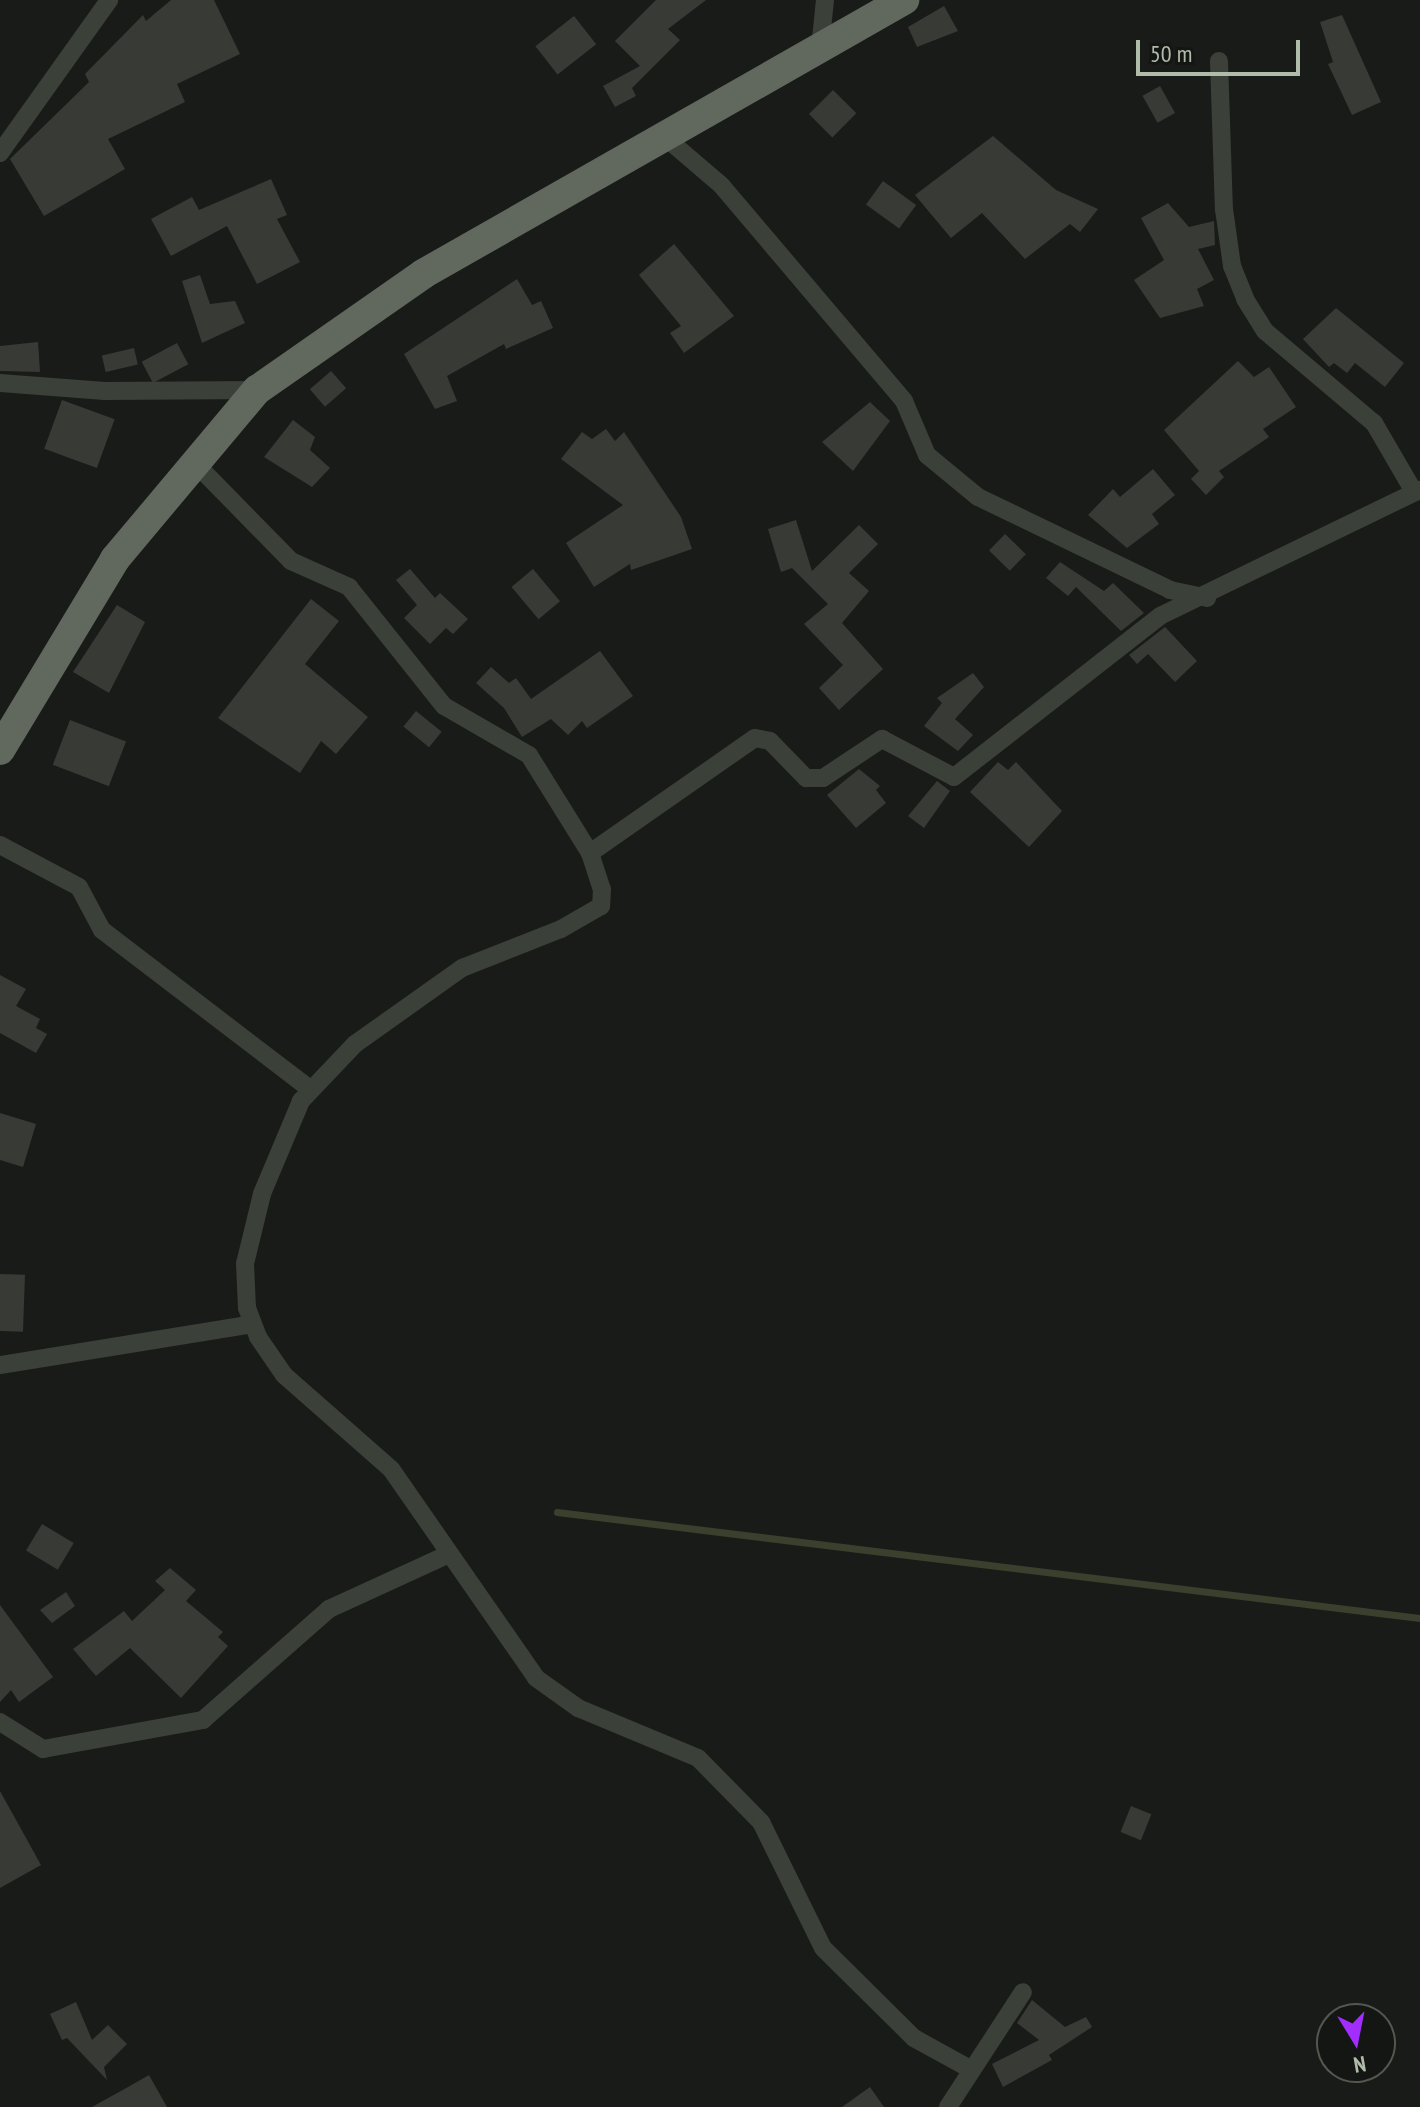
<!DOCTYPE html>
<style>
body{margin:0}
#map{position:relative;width:1420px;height:2107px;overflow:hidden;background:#191b18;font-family:"PT Sans Narrow",sans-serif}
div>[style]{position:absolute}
.stream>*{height:7px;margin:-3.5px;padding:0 3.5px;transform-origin:3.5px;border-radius:3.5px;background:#3a402d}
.building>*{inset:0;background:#373a35;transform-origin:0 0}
.minor>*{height:18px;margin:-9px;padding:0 9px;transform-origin:9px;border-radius:9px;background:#3b4039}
.trunk>*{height:30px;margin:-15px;padding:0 15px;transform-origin:15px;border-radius:15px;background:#61685d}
span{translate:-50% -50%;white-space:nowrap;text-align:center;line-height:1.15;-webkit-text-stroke:8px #141613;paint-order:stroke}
.north{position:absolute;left:1316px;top:2003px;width:80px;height:80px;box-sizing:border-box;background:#141613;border:2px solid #53584f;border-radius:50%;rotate:170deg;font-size:22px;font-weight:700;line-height:32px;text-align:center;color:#b1bbaa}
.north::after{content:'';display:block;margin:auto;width:28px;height:36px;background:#a22efd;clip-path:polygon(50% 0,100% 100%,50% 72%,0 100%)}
.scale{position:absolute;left:1136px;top:40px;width:164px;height:36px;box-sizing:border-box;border:4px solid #b1bbaa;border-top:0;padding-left:10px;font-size:24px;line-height:28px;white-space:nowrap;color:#b1bbaa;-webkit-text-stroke:6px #141613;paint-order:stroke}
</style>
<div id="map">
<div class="stream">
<i style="left:557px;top:1512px;width:869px;rotate:7deg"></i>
</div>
<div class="building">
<i style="clip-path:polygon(171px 0,214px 0,240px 54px,177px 84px,185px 102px,108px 139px,125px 169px,44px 216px,10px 159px,89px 82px,85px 74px,143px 15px,146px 21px)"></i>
<i style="clip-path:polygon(656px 0,706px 0,668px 29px,680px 40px,632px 88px,636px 96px,615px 107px,603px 86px,640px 66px,615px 41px)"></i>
<i style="clip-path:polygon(944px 6px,958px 31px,917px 47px,908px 27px)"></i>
<i style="clip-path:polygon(1342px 15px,1381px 102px,1352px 115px,1328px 64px,1333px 62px,1320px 22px)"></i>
<i style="left:574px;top:16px;width:36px;height:49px;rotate:52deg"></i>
<i style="left:1160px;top:86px;width:31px;height:20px;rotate:61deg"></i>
<i style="left:833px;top:90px;width:33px;height:34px;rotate:45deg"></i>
<i style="clip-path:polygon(993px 136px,1056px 190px,1098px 209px,1080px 232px,1070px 224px,1025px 259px,982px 213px,951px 238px,915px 195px)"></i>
<i style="clip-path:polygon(271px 179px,287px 215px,277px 219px,300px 262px,257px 284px,227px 226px,171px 256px,151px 219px,192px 197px,199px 210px)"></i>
<i style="left:883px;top:181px;width:41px;height:29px;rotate:36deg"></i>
<i style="clip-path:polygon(1168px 203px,1189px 227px,1214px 221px,1215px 245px,1198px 249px,1214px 280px,1197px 289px,1204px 306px,1160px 318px,1134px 280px,1164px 260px,1141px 218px)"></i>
<i style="clip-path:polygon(674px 244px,734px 316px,684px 353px,670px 333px,681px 326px,639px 275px)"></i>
<i style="clip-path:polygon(200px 275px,210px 304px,235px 301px,245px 323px,202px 343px,182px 281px)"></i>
<i style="clip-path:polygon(517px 279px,532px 305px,541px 301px,553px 328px,506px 349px,504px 344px,447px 376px,457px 401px,435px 409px,404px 354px)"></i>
<i style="clip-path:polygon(1336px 308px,1404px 363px,1385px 387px,1355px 363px,1347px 373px,1334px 363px,1329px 367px,1303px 339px)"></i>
<i style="clip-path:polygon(38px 342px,40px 372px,0 371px,0 346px)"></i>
<i style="left:177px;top:343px;width:24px;height:40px;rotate:62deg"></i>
<i style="left:134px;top:348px;width:17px;height:33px;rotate:77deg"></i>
<i style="clip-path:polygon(1238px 361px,1254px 377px,1269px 367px,1296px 407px,1263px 429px,1269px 437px,1219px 471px,1224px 477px,1206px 495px,1191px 479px,1199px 471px,1164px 430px)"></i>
<i style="left:331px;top:371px;width:23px;height:28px;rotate:49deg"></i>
<i style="left:62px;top:400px;width:56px;height:52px;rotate:20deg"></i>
<i style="clip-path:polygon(870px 402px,890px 421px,853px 471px,822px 442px)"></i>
<i style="clip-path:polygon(293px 420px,315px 437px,310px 450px,330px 468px,312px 487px,264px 457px)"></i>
<i style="clip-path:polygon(606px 429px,615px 441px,624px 432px,681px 517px,692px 549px,631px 570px,630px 564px,594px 587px,566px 543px,623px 505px,561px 459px,582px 432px,592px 439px)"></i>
<i style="clip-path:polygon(1153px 469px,1175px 495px,1152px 514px,1159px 524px,1127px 548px,1088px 515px,1113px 489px,1120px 497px)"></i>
<i style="clip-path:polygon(796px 520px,812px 571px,859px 525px,878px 544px,849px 573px,869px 591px,842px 623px,883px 669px,839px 710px,819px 688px,843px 665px,804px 624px,828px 604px,792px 568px,781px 572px,768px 529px)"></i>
<i style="left:1005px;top:534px;width:29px;height:23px;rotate:44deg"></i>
<i style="clip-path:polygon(1060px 562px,1104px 591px,1113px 583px,1144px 613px,1121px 631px,1076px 587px,1068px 596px,1046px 578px)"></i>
<i style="clip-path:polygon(410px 569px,435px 598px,440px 593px,468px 619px,453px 634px,446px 628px,430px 644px,404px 618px,417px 605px,396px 580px)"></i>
<i style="left:533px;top:569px;width:42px;height:28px;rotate:50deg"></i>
<i style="clip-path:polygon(311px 599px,339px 621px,305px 664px,368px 717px,336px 754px,321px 741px,300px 773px,218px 718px)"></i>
<i style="clip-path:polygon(117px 605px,145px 622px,109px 693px,73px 672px)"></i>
<i style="clip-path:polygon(1165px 627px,1197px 661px,1175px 682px,1148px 654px,1137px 664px,1129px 655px)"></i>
<i style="clip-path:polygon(600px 651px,633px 696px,587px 728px,582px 721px,568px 735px,551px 719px,522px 737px,504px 708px,476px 683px,491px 667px,509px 683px,516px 678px,531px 699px)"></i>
<i style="clip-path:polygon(973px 673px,984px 687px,955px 719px,973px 735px,958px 751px,924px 726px,942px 703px,937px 698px)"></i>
<i style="left:416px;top:711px;width:33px;height:20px;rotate:39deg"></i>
<i style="left:70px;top:720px;width:60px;height:48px;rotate:21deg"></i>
<i style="clip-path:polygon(998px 762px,1008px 770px,1016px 762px,1062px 811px,1029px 847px,970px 792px)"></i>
<i style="clip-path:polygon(859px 769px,880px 786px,876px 790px,886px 803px,856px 828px,827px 795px)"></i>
<i style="clip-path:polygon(937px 781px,950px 791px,924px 828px,908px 816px)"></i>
<i style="clip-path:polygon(0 975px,26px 989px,16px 1006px,40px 1019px,36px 1028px,47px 1034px,36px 1053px,0 1033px)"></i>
<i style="clip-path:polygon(0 1113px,36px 1124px,23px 1167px,0 1160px)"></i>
<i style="left:0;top:1274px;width:25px;height:57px;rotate:2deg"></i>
<i style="left:42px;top:1524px;width:37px;height:31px;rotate:31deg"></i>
<i style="clip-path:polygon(170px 1568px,196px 1590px,186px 1601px,223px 1632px,218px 1637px,228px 1646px,181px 1698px,130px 1648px,96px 1676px,73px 1649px,124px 1611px,132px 1621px,165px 1590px,155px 1581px)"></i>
<i style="clip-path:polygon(66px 1592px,75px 1606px,52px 1623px,40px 1610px)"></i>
<i style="clip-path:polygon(0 1605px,53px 1677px,19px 1702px,11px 1690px,0 1702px)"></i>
<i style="clip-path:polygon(0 1791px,41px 1865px,0 1888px)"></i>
<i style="left:1131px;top:1806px;width:22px;height:28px;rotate:22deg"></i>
<i style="clip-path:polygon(1032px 2000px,1065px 2027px,1086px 2017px,1092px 2027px,1049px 2055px,1052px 2060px,1003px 2087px,992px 2064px,1039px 2040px,1017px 2023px)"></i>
<i style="clip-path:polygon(76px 2002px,92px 2040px,108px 2025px,127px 2044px,104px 2067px,107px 2080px,67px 2038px,62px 2040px,50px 2014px)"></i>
<i style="clip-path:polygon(149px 2075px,167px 2107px,92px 2107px,128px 2087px)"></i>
<i style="clip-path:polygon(870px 2087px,884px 2107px,842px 2107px)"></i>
</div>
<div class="minor">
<i style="left:820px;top:49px;width:49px;rotate:-84.2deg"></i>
<i style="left:1219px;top:61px;width:148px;rotate:88.1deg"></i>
<i style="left:1224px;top:209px;width:58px;rotate:82deg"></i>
<i style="left:1232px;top:266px;width:35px;rotate:68deg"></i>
<i style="left:1245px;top:299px;width:38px;rotate:58deg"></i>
<i style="left:1265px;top:331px;width:143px;rotate:40.2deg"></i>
<i style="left:1374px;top:423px;width:78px;rotate:59.8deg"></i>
<i style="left:666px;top:138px;width:72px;rotate:40.5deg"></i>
<i style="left:721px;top:185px;width:283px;rotate:49.7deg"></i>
<i style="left:904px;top:401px;width:59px;rotate:66.9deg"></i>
<i style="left:927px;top:455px;width:66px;rotate:39.5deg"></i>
<i style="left:978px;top:497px;width:213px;rotate:25.8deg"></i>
<i style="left:1170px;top:590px;width:38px;rotate:12deg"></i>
<i style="left:0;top:153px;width:188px;rotate:-54.5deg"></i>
<i style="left:0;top:383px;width:105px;rotate:4.4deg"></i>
<i style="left:105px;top:391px;width:152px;rotate:-0.4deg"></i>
<i style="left:195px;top:463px;width:137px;rotate:45.6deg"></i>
<i style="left:291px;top:561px;width:64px;rotate:24.1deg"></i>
<i style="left:349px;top:587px;width:152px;rotate:51.4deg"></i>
<i style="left:444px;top:706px;width:98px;rotate:30deg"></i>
<i style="left:529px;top:755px;width:115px;rotate:58.1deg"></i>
<i style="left:590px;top:853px;width:38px;rotate:72deg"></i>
<i style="left:602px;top:889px;width:17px;rotate:93deg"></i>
<i style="left:601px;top:906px;width:46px;rotate:150.1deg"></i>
<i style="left:561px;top:929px;width:106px;rotate:158.5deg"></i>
<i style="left:462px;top:968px;width:131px;rotate:144.6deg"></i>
<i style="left:355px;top:1044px;width:79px;rotate:133.5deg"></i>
<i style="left:301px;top:1101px;width:101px;rotate:112.8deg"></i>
<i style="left:262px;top:1194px;width:72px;rotate:103.7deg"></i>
<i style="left:245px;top:1264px;width:44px;rotate:87.4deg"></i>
<i style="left:247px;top:1308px;width:31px;rotate:69deg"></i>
<i style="left:258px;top:1337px;width:46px;rotate:55.6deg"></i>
<i style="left:284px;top:1375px;width:142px;rotate:41.3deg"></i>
<i style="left:391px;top:1469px;width:254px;rotate:55.2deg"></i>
<i style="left:536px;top:1678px;width:52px;rotate:35.5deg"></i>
<i style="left:578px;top:1708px;width:130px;rotate:22.6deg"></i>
<i style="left:698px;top:1758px;width:90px;rotate:45.5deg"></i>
<i style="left:761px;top:1822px;width:140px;rotate:63.8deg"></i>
<i style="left:823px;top:1948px;width:128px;rotate:44.7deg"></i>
<i style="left:914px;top:2038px;width:66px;rotate:28.9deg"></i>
<i style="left:0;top:845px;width:89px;rotate:28deg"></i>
<i style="left:79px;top:887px;width:49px;rotate:61.9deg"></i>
<i style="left:102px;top:930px;width:263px;rotate:37.4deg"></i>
<i style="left:590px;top:853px;width:201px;rotate:-34.9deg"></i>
<i style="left:755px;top:738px;width:15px;rotate:11deg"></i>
<i style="left:770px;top:741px;width:52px;rotate:45.8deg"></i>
<i style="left:806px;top:778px;width:17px"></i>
<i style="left:823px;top:778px;width:71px;rotate:-33.5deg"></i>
<i style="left:882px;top:739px;width:81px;rotate:27.8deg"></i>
<i style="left:954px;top:777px;width:261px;rotate:-38deg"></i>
<i style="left:1160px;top:616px;width:289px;rotate:-25.9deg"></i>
<i style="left:0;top:1365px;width:256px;rotate:-9.2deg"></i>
<i style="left:0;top:1722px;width:51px;rotate:32.1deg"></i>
<i style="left:43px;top:1749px;width:163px;rotate:-10.3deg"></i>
<i style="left:203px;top:1720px;width:168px;rotate:-41.4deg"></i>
<i style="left:329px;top:1609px;width:132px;rotate:-24.6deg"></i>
<i style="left:948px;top:2107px;width:137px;rotate:-56.9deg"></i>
</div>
<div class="trunk">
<i style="left:0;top:750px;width:223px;rotate:-58.9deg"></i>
<i style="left:115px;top:559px;width:221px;rotate:-50deg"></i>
<i style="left:257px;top:390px;width:203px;rotate:-34.9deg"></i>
<i style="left:423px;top:274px;width:554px;rotate:-29.67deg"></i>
</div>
<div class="north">N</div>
<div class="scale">50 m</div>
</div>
